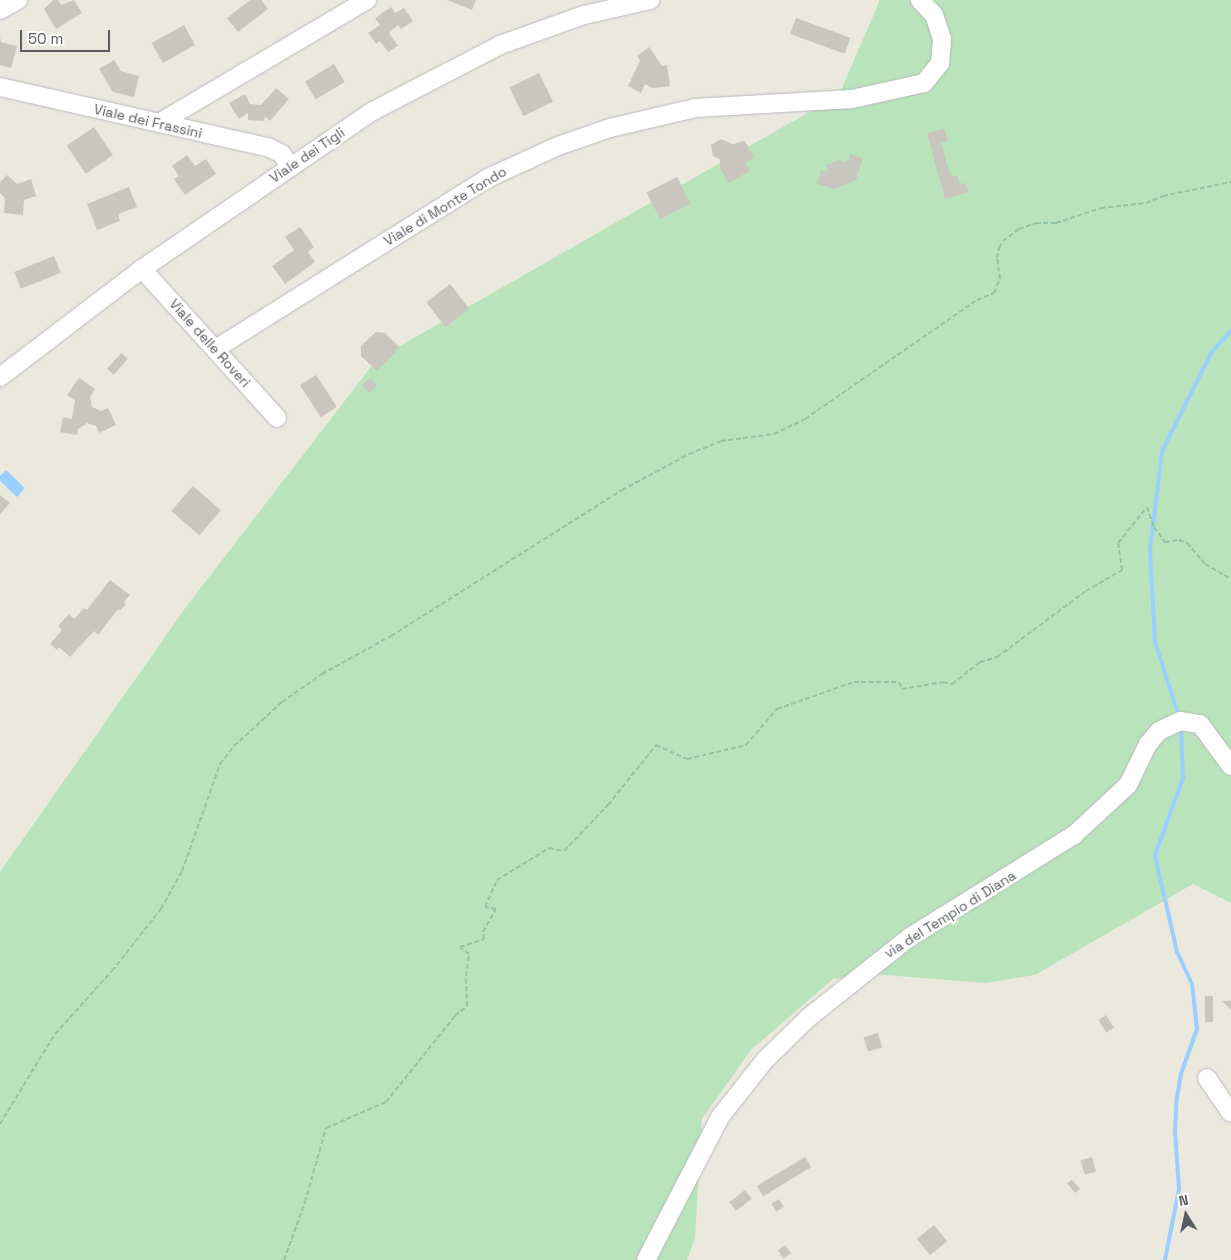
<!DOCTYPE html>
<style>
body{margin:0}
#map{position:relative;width:1231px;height:1260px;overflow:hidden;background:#ebe9de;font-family:"Space Grotesk",sans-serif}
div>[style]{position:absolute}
.green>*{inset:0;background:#b9e4bb}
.water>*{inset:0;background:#9bcfff}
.stream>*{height:4px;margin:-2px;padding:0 2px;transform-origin:2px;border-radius:2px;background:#9bcfff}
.building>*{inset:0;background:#c8c6be;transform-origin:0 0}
.path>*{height:2px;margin-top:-1px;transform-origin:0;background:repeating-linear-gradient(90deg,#92c5a3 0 5px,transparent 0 7.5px)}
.roads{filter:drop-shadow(0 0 1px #b7b9be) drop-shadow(0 0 1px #b7b9be)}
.minor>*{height:18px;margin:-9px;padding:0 9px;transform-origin:9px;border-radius:9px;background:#fff}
span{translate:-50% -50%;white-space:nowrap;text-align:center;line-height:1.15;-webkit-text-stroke:5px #fff;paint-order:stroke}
.street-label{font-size:14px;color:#585b60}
.north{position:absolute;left:1161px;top:1190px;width:50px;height:50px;-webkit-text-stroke:4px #fff;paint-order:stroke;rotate:350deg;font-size:14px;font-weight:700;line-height:20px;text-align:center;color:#585b60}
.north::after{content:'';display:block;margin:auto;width:18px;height:22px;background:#585b60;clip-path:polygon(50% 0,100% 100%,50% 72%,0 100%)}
.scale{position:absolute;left:20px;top:30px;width:90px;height:22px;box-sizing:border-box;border:2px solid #585b60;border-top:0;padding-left:6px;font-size:15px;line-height:18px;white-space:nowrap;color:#585b60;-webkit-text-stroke:4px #fff;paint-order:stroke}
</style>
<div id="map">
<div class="green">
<i style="clip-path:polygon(880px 0,1231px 0,1231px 903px,1193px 884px,1035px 975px,985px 983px,873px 974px,833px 979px,751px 1050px,702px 1119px,695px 1238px,687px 1260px,0 1260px,0 872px,186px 607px,377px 359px,839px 95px)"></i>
</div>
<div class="water">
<i style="clip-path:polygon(6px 470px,25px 488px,17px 497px,0 481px,0 476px)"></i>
</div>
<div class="stream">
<i style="left:1179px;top:717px;width:79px;rotate:-107.7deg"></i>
<i style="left:1155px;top:642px;width:92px;rotate:-93.1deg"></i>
<i style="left:1150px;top:550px;width:100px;rotate:-83.1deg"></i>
<i style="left:1162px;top:451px;width:110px;rotate:-63.4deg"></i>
<i style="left:1211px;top:353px;width:30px;rotate:-48deg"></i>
<i style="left:1165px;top:1260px;width:72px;rotate:-78.8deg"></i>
<i style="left:1179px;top:1189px;width:59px;rotate:-93.9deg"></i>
<i style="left:1175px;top:1130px;width:33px;rotate:-87deg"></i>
<i style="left:1177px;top:1097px;width:23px;rotate:-80deg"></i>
<i style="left:1181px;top:1074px;width:48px;rotate:-70.4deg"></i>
<i style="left:1197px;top:1029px;width:45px;rotate:-96.3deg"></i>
<i style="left:1192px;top:984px;width:35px;rotate:-115deg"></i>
<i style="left:1177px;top:952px;width:99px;rotate:-102.8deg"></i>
<i style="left:1155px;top:855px;width:82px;rotate:-70deg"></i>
<i style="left:1183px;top:778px;width:52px;rotate:-92.2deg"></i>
</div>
<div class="building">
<i style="clip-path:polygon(53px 0,58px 0,61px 5px,74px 0,82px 13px,56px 29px,44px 9px)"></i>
<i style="clip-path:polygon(250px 0,261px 0,268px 9px,238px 32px,227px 18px)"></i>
<i style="clip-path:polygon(447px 0,476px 0,472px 10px)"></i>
<i style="clip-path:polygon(391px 7px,395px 13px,404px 8px,413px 21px,401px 29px,398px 25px,389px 33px,398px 46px,388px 52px,380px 41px,376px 44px,368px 33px,380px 25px,375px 18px)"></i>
<i style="left:796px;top:18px;width:58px;height:17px;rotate:20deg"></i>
<i style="left:184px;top:25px;width:23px;height:37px;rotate:61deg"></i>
<i style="clip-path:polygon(0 37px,1px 42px,17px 46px,11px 68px,0 65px)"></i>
<i style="clip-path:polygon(649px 47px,662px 66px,667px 65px,670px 86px,653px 88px,645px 84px,641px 93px,628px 86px,640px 61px,637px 56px)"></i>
<i style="clip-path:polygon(114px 60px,121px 71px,139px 76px,134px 97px,113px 92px,99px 69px)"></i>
<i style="left:334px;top:64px;width:21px;height:34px;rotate:59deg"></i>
<i style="left:539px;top:73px;width:32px;height:33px;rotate:64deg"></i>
<i style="clip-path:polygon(276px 88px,289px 99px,270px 121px,265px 116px,264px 121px,248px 120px,248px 113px,239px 119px,229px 103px,245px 94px,250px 104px,261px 105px)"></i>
<i style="left:94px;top:127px;width:34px;height:33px;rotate:56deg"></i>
<i style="clip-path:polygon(944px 129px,948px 141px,941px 143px,950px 175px,958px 176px,960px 184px,966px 183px,969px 192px,945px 199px,927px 133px)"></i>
<i style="clip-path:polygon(721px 139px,733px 144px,745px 141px,754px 158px,745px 163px,750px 171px,728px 183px,720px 168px,720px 159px,713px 156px,711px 145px)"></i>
<i style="clip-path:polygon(850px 154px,863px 158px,856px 180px,835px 189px,817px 184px,821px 170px,829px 172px,826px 165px,840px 159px,842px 163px,848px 161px)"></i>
<i style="clip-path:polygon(187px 155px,195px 166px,206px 159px,216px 174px,185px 195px,174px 179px,179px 176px,172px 166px)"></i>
<i style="clip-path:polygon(7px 175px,17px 184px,31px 179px,36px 196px,24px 200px,23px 215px,4px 213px,5px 198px,0 193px,0 182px)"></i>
<i style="left:677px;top:177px;width:30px;height:34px;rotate:63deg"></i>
<i style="clip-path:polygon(129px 187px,137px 207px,118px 214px,120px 221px,97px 230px,87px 204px)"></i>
<i style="clip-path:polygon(300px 227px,314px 247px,308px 252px,315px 262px,285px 284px,272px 266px,294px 250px,285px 237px)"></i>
<i style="left:54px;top:256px;width:18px;height:43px;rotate:68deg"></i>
<i style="left:450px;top:284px;width:31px;height:30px;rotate:52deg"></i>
<i style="clip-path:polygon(376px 332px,385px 333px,400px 348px,377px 371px,361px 356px,361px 346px)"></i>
<i style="left:121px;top:353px;width:9px;height:21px;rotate:41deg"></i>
<i style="left:316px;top:375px;width:38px;height:19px;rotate:57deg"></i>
<i style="clip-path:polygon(79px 378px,95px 389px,90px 397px,92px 407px,101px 411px,108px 408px,116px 425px,99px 433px,96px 426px,87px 423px,78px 429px,77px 435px,60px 432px,63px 417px,72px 419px,75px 400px,67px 395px)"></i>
<i style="left:370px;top:378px;width:10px;height:11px;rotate:45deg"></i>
<i style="left:193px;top:486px;width:37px;height:33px;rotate:41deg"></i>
<i style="clip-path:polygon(0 495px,10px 503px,0 514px)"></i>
<i style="clip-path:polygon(110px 580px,130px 595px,124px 602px,126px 604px,120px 611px,118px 609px,98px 635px,94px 631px,70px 657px,59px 647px,57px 650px,50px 644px,62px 630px,58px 626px,69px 614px,74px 619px,84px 608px,87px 610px)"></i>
<i style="left:1205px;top:996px;width:8px;height:26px"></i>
<i style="clip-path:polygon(1222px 1001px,1231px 1001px,1231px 1010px)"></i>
<i style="left:1106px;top:1015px;width:15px;height:9px;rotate:58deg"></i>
<i style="left:878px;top:1033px;width:15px;height:15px;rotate:74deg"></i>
<i style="left:805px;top:1157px;width:12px;height:56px;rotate:59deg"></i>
<i style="left:1092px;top:1157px;width:15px;height:12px;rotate:74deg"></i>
<i style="clip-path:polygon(1072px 1180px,1080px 1189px,1075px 1193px,1067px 1183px)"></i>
<i style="left:745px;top:1190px;width:11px;height:20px;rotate:52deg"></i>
<i style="left:779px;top:1199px;width:9px;height:9px;rotate:58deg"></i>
<i style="left:934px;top:1225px;width:21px;height:22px;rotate:51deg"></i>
<i style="left:785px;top:1245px;width:10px;height:9px;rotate:53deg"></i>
</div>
<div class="path">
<i style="left:0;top:1124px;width:105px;rotate:-58.6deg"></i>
<i style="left:55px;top:1034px;width:85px;rotate:-47.9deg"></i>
<i style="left:112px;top:971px;width:79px;rotate:-51.7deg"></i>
<i style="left:161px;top:909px;width:43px;rotate:-61.1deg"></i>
<i style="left:182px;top:871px;width:114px;rotate:-70.4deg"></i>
<i style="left:220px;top:764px;width:23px;rotate:-52deg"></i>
<i style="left:234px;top:746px;width:65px;rotate:-42.5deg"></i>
<i style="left:282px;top:702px;width:49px;rotate:-35deg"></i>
<i style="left:322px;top:674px;width:79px;rotate:-28.8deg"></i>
<i style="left:391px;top:636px;width:273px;rotate:-32.3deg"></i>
<i style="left:622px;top:490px;width:76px;rotate:-28.2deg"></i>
<i style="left:689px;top:454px;width:35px;rotate:-22deg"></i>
<i style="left:721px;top:441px;width:53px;rotate:-7.5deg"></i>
<i style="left:774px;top:434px;width:34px;rotate:-26deg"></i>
<i style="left:805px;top:419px;width:209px;rotate:-34.7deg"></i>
<i style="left:977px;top:300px;width:18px;rotate:-22deg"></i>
<i style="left:994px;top:293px;width:15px;rotate:-67deg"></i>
<i style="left:1000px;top:279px;width:21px;rotate:-98deg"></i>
<i style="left:997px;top:258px;width:10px;rotate:-79deg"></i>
<i style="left:999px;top:248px;width:8px;rotate:-60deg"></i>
<i style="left:1003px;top:241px;width:20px;rotate:-37deg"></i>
<i style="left:1019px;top:229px;width:18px;rotate:-19deg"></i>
<i style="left:1036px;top:223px;width:20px"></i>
<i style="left:1056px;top:223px;width:47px;rotate:-18.4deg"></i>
<i style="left:1101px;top:208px;width:45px;rotate:-6.3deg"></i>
<i style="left:1146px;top:203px;width:18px;rotate:-22deg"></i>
<i style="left:1163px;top:196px;width:69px;rotate:-11.6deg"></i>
<i style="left:284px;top:1260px;width:62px;rotate:-70.1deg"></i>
<i style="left:305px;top:1202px;width:77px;rotate:-74.2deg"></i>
<i style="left:326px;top:1128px;width:65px;rotate:-23.4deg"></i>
<i style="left:386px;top:1102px;width:110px;rotate:-51.3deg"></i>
<i style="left:455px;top:1016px;width:16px;rotate:-40deg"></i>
<i style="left:467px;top:1006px;width:30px;rotate:-92deg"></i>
<i style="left:466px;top:976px;width:22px;rotate:-82deg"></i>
<i style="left:469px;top:954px;width:11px;rotate:-142deg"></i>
<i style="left:460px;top:947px;width:25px;rotate:-18deg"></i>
<i style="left:484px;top:939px;width:7px;rotate:-98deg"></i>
<i style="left:483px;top:932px;width:26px;rotate:-61deg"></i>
<i style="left:496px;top:909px;width:11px;rotate:-170deg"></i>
<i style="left:485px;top:907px;width:30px;rotate:-66deg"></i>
<i style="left:497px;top:880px;width:61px;rotate:-31.6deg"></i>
<i style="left:549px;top:848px;width:15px;rotate:11deg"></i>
<i style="left:564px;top:851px;width:64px;rotate:-46.3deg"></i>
<i style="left:608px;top:805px;width:77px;rotate:-51.3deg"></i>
<i style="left:656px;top:745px;width:34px;rotate:24deg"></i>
<i style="left:687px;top:759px;width:61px;rotate:-13.3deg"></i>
<i style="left:746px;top:745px;width:48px;rotate:-49.3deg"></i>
<i style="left:777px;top:709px;width:82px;rotate:-19.3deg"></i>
<i style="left:854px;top:682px;width:45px"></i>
<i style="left:899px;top:682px;width:8px;rotate:67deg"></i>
<i style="left:902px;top:689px;width:42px;rotate:-9.7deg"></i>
<i style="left:943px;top:682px;width:9px;rotate:13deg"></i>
<i style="left:952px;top:684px;width:36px;rotate:-38deg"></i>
<i style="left:980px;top:662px;width:18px;rotate:-16deg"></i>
<i style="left:997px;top:657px;width:111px;rotate:-36.6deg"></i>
<i style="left:1086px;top:591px;width:42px;rotate:-30.3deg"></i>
<i style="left:1122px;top:570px;width:27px;rotate:-98deg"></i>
<i style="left:1118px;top:543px;width:46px;rotate:-51.1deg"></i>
<i style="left:1147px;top:507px;width:21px;rotate:71deg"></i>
<i style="left:1154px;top:527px;width:19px;rotate:54deg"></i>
<i style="left:1165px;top:542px;width:14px;rotate:-8deg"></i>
<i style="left:1179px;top:540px;width:9px;rotate:21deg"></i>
<i style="left:1187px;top:543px;width:28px;rotate:49deg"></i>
<i style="left:1205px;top:564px;width:30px;rotate:30deg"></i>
</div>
<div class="roads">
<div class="minor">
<i style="left:0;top:10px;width:21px;rotate:-29deg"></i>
<i style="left:0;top:87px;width:277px;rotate:12.7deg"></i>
<i style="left:270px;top:148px;width:13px;rotate:27deg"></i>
<i style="left:282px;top:154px;width:14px;rotate:60deg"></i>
<i style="left:159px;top:123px;width:242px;rotate:-30.6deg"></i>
<i style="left:142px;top:269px;width:201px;rotate:47.8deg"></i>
<i style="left:217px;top:348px;width:320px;rotate:-32.1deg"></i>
<i style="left:488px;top:178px;width:77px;rotate:-24.6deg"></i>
<i style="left:558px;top:146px;width:55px;rotate:-19.1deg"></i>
<i style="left:610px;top:128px;width:87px;rotate:-13.2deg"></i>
<i style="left:695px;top:108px;width:157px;rotate:-3.3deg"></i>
<i style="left:852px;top:99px;width:74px;rotate:-12.5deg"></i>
<i style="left:924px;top:83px;width:26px;rotate:-51deg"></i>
<i style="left:940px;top:63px;width:24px;rotate:-85deg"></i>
<i style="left:942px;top:39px;width:25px;rotate:-108deg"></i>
<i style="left:934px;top:15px;width:21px;rotate:-133deg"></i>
<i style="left:0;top:377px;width:178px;rotate:-37.3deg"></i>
<i style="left:142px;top:269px;width:278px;rotate:-34.4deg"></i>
<i style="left:371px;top:112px;width:145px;rotate:-27.4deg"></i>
<i style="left:500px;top:45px;width:89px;rotate:-19.7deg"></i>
<i style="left:584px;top:15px;width:68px;rotate:-12.8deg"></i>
<i style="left:1207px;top:1078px;width:42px;rotate:55.6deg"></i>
<i style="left:646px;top:1260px;width:161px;rotate:-62.6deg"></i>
<i style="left:720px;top:1117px;width:73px;rotate:-51.7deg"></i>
<i style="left:765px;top:1060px;width:60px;rotate:-44.3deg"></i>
<i style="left:808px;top:1018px;width:130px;rotate:-38.5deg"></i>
<i style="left:910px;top:937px;width:193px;rotate:-31.9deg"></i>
<i style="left:1074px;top:835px;width:74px;rotate:-42.8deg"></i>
<i style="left:1128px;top:785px;width:46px;rotate:-64deg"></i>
<i style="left:1148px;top:744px;width:17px;rotate:-50deg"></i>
<i style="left:1159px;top:731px;width:23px;rotate:-25deg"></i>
<i style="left:1180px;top:721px;width:20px;rotate:9deg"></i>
<i style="left:1200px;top:724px;width:52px;rotate:53.6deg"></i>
</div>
</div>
<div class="street-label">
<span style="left:148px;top:121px;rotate:13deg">Viale dei Frassini</span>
<span style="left:307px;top:155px;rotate:-34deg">Viale dei Tigli</span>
<span style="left:445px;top:206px;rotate:-31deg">Viale di Monte Tondo</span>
<span style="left:210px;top:343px;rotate:48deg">Viale delle Roveri</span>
<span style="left:950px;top:914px;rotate:-32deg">via del Tempio di Diana</span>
</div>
<div class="north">N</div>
<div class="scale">50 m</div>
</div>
